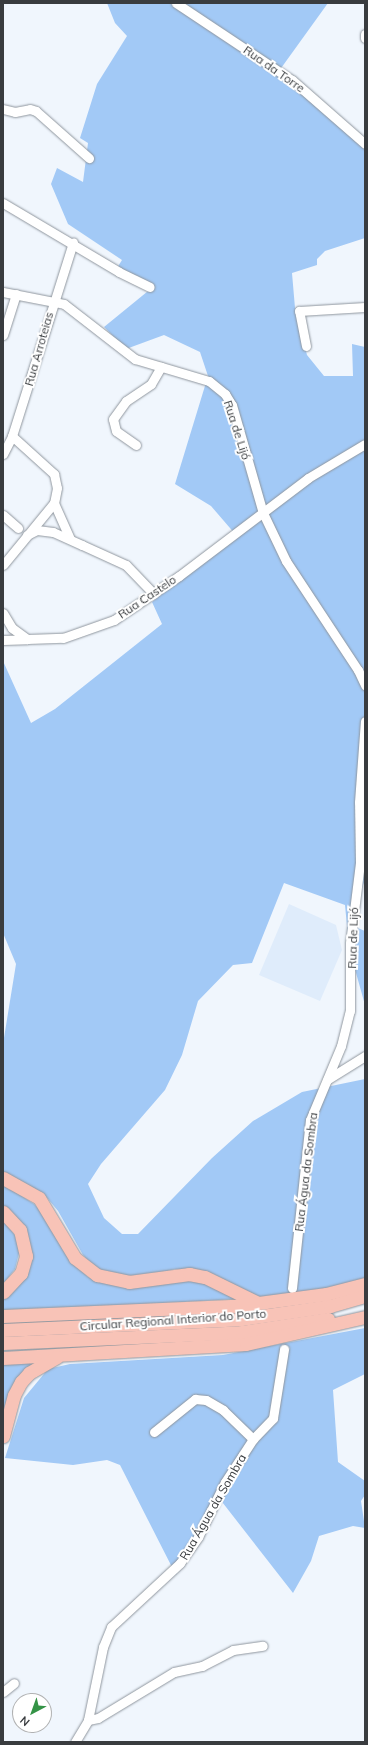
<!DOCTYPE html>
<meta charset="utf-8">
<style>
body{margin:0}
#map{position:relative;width:368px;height:1745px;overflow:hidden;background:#f0f6fd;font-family:Mulish,sans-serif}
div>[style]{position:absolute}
.built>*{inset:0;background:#dfecfb}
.green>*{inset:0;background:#a2c9f6}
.roads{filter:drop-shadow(0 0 1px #8f969e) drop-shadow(0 0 1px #8f969e)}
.minor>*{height:9px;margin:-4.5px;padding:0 4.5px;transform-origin:4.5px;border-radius:4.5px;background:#fff}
.highway>*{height:13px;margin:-6.5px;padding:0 6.5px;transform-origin:6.5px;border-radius:6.5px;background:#f8c3b7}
span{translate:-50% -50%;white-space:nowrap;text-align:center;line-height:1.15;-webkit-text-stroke:4px #fff;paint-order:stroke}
.street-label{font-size:12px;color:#393c3f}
.frame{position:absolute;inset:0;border:4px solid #393c3f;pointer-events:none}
.north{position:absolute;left:12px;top:1693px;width:40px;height:40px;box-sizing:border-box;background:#fff;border:1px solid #b0b1b2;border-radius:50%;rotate:221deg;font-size:11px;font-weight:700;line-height:16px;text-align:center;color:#393c3f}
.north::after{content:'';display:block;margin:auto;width:14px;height:18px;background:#349346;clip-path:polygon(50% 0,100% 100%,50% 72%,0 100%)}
</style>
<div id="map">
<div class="built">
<i style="clip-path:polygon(289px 904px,336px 925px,342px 950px,320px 1001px,259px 975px)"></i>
</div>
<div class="green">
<i style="clip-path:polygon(107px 3px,328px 3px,279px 71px,365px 145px,365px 238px,325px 251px,317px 259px,317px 265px,292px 273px,295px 308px,307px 355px,324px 376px,353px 376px,352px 344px,365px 347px,365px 777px,362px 801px,365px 805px,365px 880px,348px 924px,365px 931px,365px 1005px,349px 948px,345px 905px,284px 883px,252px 963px,233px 965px,198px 1001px,182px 1055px,165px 1090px,101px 1164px,88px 1184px,104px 1218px,122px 1234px,138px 1234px,212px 1158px,253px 1121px,302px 1092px,365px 1079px,365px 1284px,256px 1301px,206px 1273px,175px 1269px,138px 1279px,119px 1279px,94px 1267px,83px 1255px,58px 1211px,44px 1194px,3px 1173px,3px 1044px,16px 964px,3px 933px,3px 661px,31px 723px,55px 709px,162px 624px,152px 602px,236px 535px,211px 506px,175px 484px,208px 376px,200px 352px,164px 335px,126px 349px,104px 327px,153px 287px,117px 268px,122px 260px,68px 224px,51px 184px,57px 168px,83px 182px,88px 143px,80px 138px,97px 84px,127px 36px,115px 23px)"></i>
<i style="clip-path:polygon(3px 1184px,34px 1204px,44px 1214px,67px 1256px,88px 1277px,119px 1286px,178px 1277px,207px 1284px,236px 1299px,3px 1312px,3px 1296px,29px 1257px,3px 1207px)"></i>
<i style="clip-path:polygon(3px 1219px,16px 1237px,19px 1253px,15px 1269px,3px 1284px)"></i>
<i style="clip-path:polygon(365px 1328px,365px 1374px,333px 1390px,338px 1462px,365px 1481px,365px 1495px,361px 1501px,365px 1528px,353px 1526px,319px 1536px,311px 1561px,293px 1593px,219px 1498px,176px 1575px,120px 1465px,107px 1460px,73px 1465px,5px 1458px,24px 1398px,48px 1369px,70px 1364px,223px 1355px)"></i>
<i style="clip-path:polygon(39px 1361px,3px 1427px,3px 1363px)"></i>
</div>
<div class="roads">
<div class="minor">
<i style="left:176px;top:3px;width:139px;rotate:33.6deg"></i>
<i style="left:292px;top:80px;width:97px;rotate:41.2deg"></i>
<i style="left:365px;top:34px;width:4px;rotate:90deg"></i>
<i style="left:3px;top:109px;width:12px;rotate:14deg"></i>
<i style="left:15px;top:112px;width:15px;rotate:-11deg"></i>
<i style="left:30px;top:109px;width:6px;rotate:18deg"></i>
<i style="left:36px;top:111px;width:71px;rotate:41.6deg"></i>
<i style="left:3px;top:203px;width:135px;rotate:30.7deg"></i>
<i style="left:119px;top:272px;width:34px;rotate:26deg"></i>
<i style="left:3px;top:292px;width:62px;rotate:11.1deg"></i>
<i style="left:64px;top:304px;width:90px;rotate:37.8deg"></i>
<i style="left:135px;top:359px;width:77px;rotate:16.6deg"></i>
<i style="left:209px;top:381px;width:21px;rotate:39deg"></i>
<i style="left:225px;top:394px;width:13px;rotate:58deg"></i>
<i style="left:232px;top:405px;width:112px;rotate:74deg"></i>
<i style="left:263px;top:513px;width:53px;rotate:64.4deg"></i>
<i style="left:286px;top:561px;width:131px;rotate:56.6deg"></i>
<i style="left:358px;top:670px;width:17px;rotate:65deg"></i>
<i style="left:3px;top:335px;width:43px;rotate:-72.4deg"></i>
<i style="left:306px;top:346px;width:36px;rotate:-101deg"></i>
<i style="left:299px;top:311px;width:66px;rotate:-3.5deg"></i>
<i style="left:12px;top:436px;width:57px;rotate:42.1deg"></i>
<i style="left:54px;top:474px;width:14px;rotate:78deg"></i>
<i style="left:57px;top:488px;width:15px;rotate:101deg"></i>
<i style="left:54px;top:503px;width:39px;rotate:66deg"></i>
<i style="left:136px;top:445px;width:24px;rotate:-145deg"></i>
<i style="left:116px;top:431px;width:12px;rotate:-104deg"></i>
<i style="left:113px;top:419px;width:22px;rotate:-54deg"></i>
<i style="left:126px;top:401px;width:30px;rotate:-34deg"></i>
<i style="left:151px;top:384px;width:20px;rotate:-60deg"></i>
<i style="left:3px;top:454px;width:20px;rotate:-63deg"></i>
<i style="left:12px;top:436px;width:203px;rotate:-72.5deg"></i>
<i style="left:3px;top:515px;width:20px;rotate:41deg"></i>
<i style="left:27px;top:535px;width:11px;rotate:-27deg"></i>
<i style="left:37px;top:530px;width:16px;rotate:7deg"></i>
<i style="left:53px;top:532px;width:32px;rotate:24deg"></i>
<i style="left:82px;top:545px;width:48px;rotate:24.4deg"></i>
<i style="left:126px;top:565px;width:40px;rotate:46deg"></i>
<i style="left:3px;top:565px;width:80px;rotate:-50.6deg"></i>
<i style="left:3px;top:613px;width:17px;rotate:59deg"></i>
<i style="left:12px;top:628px;width:19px;rotate:36deg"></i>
<i style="left:27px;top:639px;width:36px;rotate:-2deg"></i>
<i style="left:63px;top:638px;width:54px;rotate:-19.4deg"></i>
<i style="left:114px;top:620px;width:78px;rotate:-34.1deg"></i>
<i style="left:179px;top:576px;width:162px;rotate:-37.2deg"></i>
<i style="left:308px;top:478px;width:66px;rotate:-30.8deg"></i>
<i style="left:3px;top:640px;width:24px;rotate:-2deg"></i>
<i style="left:328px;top:1079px;width:44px;rotate:-31.9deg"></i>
<i style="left:292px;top:1288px;width:169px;rotate:-83.9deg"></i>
<i style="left:310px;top:1120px;width:80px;rotate:-67.3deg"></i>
<i style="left:341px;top:1046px;width:36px;rotate:-76deg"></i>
<i style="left:350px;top:1011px;width:68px;rotate:-90deg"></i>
<i style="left:350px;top:943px;width:81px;rotate:-82.9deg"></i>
<i style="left:360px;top:863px;width:61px;rotate:-90.9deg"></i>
<i style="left:359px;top:802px;width:81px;rotate:-85.8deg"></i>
<i style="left:154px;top:1432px;width:53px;rotate:-38.8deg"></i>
<i style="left:195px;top:1399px;width:11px;rotate:5deg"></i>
<i style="left:206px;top:1400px;width:20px;rotate:30deg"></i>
<i style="left:223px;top:1410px;width:42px;rotate:44deg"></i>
<i style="left:3px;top:1692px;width:14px;rotate:-39deg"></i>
<i style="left:88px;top:1720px;width:10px;rotate:-11deg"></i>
<i style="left:98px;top:1718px;width:89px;rotate:-31.2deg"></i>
<i style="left:174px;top:1672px;width:29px;rotate:-12deg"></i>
<i style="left:202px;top:1666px;width:35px;rotate:-27deg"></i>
<i style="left:233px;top:1650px;width:30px;rotate:-8deg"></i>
<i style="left:75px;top:1742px;width:26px;rotate:-59deg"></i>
<i style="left:88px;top:1720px;width:75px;rotate:-78.4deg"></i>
<i style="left:103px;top:1647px;width:22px;rotate:-68deg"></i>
<i style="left:111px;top:1627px;width:94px;rotate:-42.8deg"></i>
<i style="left:180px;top:1563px;width:32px;rotate:-55deg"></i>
<i style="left:198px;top:1537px;width:61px;rotate:-63.9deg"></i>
<i style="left:225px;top:1482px;width:51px;rotate:-56.9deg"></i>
<i style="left:253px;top:1439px;width:29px;rotate:-46deg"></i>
<i style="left:273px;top:1418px;width:70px;rotate:-80.9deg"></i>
</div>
<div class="highway">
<i style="left:3px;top:1178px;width:41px;rotate:29.1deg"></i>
<i style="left:39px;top:1198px;width:70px;rotate:59deg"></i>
<i style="left:75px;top:1258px;width:28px;rotate:38deg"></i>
<i style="left:97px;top:1275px;width:33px;rotate:12deg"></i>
<i style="left:129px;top:1282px;width:61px;rotate:-7.6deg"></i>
<i style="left:189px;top:1274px;width:16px;rotate:11deg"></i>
<i style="left:205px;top:1277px;width:57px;rotate:26.1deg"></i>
<i style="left:3px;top:1212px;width:25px;rotate:47deg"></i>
<i style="left:20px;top:1230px;width:27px;rotate:77deg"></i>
<i style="left:26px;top:1256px;width:18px;rotate:106deg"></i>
<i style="left:21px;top:1273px;width:26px;rotate:133deg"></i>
<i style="left:3px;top:1316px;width:233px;rotate:-2.5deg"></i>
<i style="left:236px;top:1306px;width:91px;rotate:-7.6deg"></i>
<i style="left:326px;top:1294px;width:40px;rotate:-14.4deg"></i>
<i style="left:3px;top:1330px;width:238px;rotate:-2.6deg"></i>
<i style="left:241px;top:1319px;width:90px;rotate:-8.3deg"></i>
<i style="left:330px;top:1306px;width:36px;rotate:-16deg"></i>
<i style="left:3px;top:1343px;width:239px;rotate:-2.6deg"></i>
<i style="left:242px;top:1332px;width:87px;rotate:-8.6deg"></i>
<i style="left:3px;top:1358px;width:243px;rotate:-3.3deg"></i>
<i style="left:246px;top:1344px;width:122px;rotate:-12.8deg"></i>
<i style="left:3px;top:1436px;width:42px;rotate:-75deg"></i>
<i style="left:14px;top:1395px;width:15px;rotate:-62deg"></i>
<i style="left:21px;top:1382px;width:12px;rotate:-48deg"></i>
<i style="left:29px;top:1373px;width:32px;rotate:-30deg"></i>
</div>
</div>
<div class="street-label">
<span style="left:274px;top:69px;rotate:35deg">Rua da Torre</span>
<span style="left:39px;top:349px;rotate:-74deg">Rua Arroteias</span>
<span style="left:237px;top:430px;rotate:72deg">Rua de Lijó</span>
<span style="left:147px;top:597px;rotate:-34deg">Rua Castelo</span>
<span style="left:353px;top:938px;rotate:-88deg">Rua de Lijó</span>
<span style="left:306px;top:1172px;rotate:-83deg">Rua Água da Sombra</span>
<span style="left:173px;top:1320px;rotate:-4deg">Circular Regional Interior do Porto</span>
<span style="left:213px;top:1507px;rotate:-60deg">Rua Água da Sombra</span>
</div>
<div class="frame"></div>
<div class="north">N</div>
</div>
